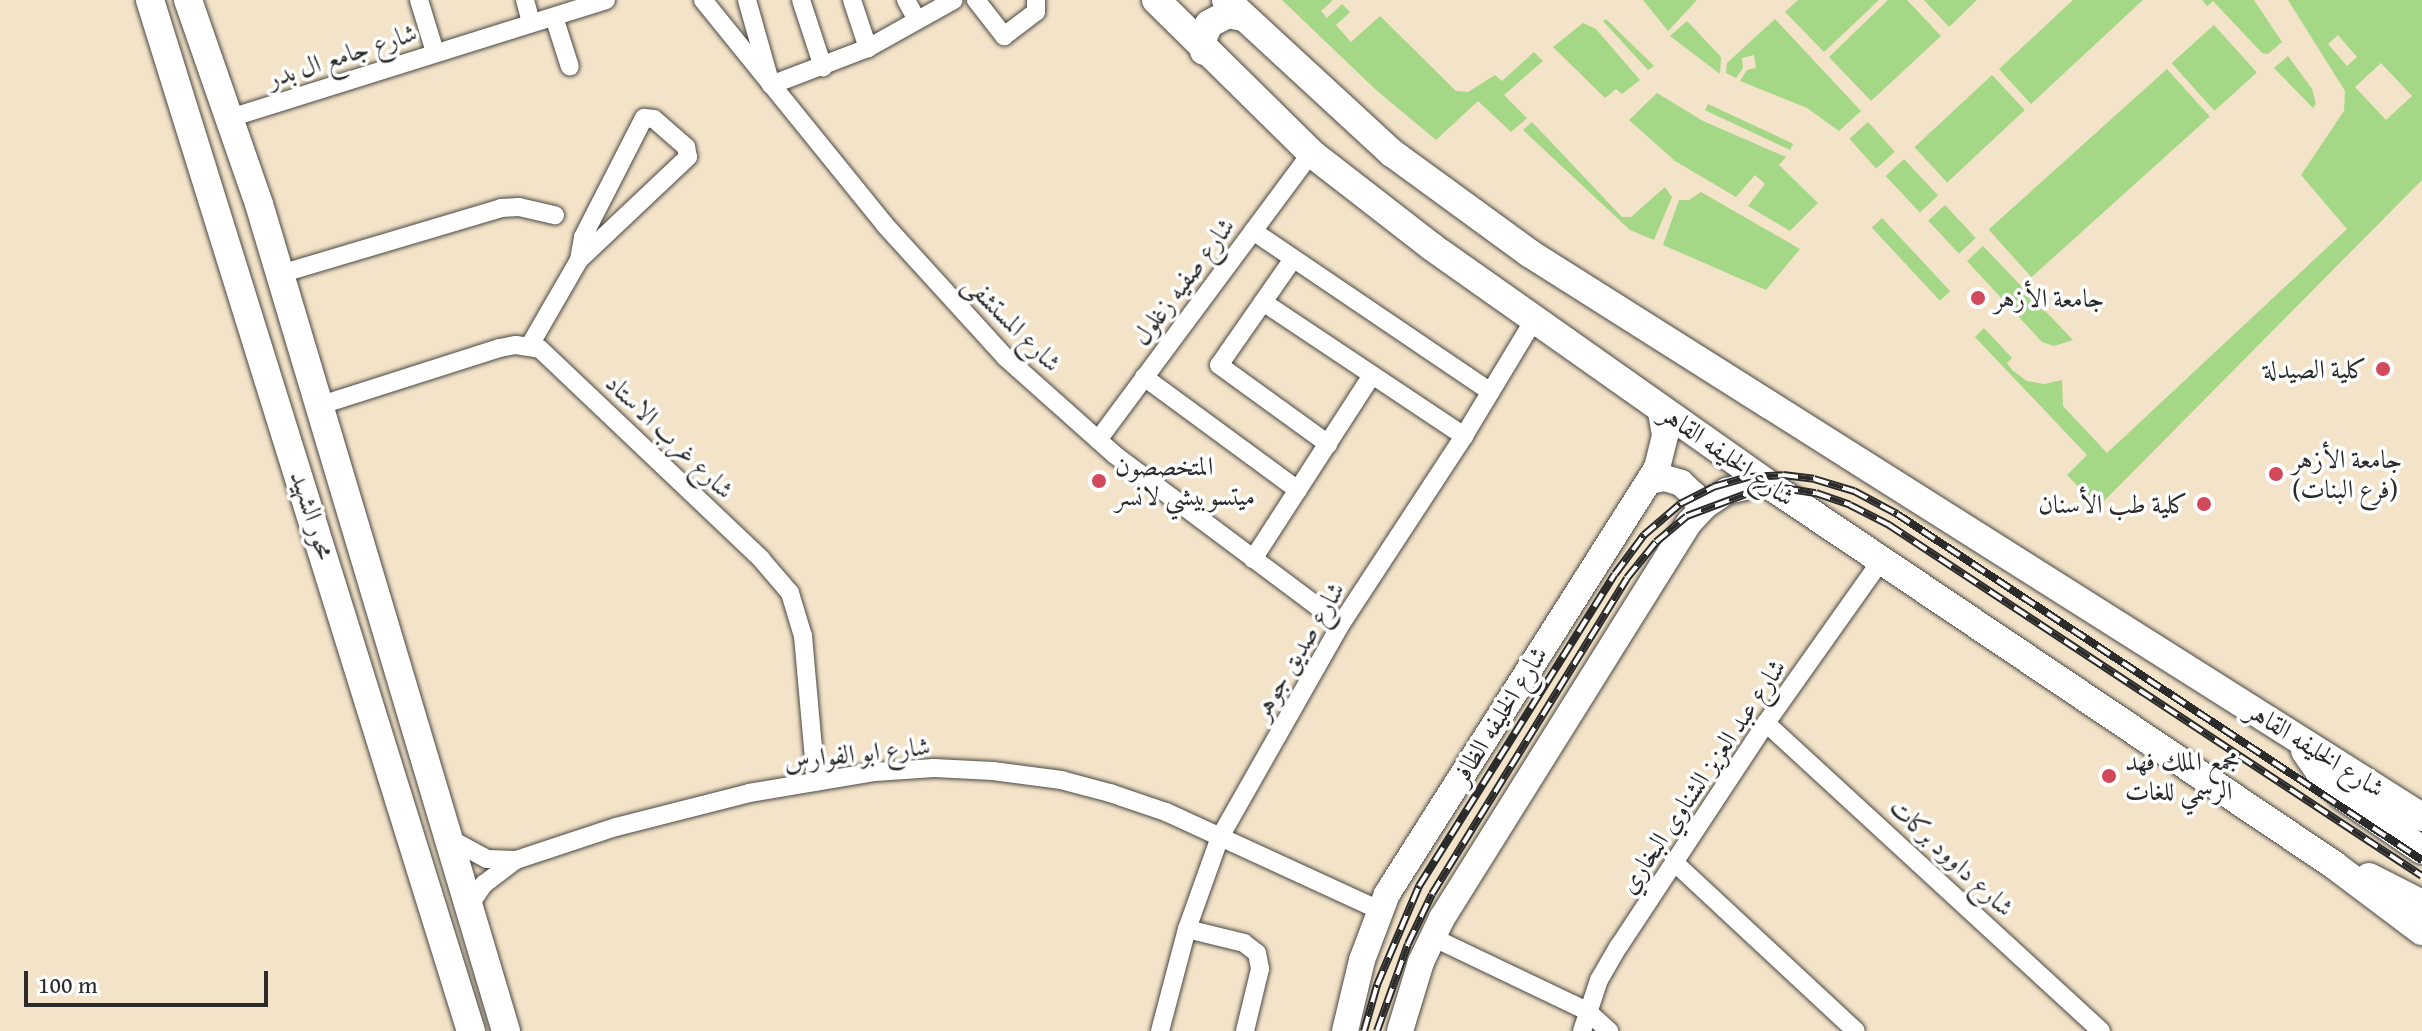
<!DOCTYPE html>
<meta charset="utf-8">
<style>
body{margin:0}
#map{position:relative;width:2422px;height:1031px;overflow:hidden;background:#f3e3c8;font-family:"Gentium Book Plus",Amiri,serif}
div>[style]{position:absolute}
.green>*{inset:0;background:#a4d786;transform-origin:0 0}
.roads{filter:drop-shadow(0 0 2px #494743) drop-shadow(0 0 2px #494743)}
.street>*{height:18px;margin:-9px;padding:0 9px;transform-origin:9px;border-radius:9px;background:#fff}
.secondary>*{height:26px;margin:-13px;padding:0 13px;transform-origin:13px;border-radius:13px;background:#fff}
.primary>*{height:28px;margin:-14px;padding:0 14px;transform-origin:14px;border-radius:14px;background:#fff}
.rail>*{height:8px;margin-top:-4px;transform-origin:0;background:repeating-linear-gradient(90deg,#fff 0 15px,#2b2b2b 0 30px);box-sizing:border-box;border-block:2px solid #2b2b2b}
.dots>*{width:22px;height:22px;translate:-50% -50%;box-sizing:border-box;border:4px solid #fff;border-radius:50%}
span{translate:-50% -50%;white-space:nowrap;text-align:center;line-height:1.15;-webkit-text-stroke:7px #fff;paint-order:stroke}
.street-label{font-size:26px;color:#2b2b2b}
.poi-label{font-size:26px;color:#2b2b2b}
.left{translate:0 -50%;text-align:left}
.right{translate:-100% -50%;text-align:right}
.scale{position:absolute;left:24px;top:971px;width:244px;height:36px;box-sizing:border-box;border:4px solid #2b2b2b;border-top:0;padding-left:10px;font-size:24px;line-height:28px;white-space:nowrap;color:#2b2b2b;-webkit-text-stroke:6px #fff;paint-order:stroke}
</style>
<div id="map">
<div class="green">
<i style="clip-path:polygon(1282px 0,1333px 0,1321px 11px,1327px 18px,1342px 4px,1350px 12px,1336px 25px,1351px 42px,1380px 16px,1456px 91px,1468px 92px,1495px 75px,1502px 81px,1534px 52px,1543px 61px,1504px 95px,1527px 118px,1511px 132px,1478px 101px,1436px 140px,1375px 89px)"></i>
<i style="clip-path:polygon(1643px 0,1697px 0,1668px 31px)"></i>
<i style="clip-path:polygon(1798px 0,1879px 0,1824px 52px,1785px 12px)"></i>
<i style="clip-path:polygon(1888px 0,1907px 0,1941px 36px,1871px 101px,1829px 57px)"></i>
<i style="clip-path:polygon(1924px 0,1977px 0,1949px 27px)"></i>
<i style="clip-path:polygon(2073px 0,2143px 0,2031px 104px,1999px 69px)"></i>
<i style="clip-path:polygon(2202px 0,2254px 0,2282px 42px,2268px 54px,2262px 53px,2213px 1px,2207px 6px)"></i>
<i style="clip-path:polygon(evenodd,2288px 0,2422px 0,2422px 180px,2098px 507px,2067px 475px,2087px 455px,1975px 337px,1984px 328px,2012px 358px,2007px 363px,2012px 370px,2027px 381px,2044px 384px,2062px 380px,2063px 406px,2107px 453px,2347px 229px,2301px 175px,2344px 111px,2345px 91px,2288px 0,2338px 35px,2357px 57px,2347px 66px,2328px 44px,2338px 35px,2288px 0,2381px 63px,2412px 96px,2386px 120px,2355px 87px,2381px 63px)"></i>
<i style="clip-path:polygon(1606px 19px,1654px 66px,1648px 70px,1603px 21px)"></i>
<i style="clip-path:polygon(1775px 19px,1861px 111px,1839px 131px,1807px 108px,1740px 81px,1747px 70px,1756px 68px,1754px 55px,1742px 58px,1743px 68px,1736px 78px,1726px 73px,1727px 63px)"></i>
<i style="clip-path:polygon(1687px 21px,1721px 57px,1720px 74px,1670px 36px)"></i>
<i style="clip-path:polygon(1583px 23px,1596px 29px,1640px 80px,1622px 94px,1616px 89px,1605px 98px,1553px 47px)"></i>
<i style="left:2214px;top:25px;width:64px;height:57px;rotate:48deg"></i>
<i style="clip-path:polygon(2288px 56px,2312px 89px,2316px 104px,2313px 108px,2274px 68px)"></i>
<i style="left:2167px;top:69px;width:64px;height:240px;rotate:48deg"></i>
<i style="left:1992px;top:75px;width:48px;height:106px;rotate:47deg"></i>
<i style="clip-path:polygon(1657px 93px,1703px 121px,1786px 157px,1779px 165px,1818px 203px,1790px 231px,1748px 206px,1765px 184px,1755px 175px,1736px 197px,1675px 161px,1629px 120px)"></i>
<i style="left:1708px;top:104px;width:94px;height:7px;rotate:25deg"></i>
<i style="clip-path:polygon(1532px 122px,1622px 217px,1631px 217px,1665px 187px,1672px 197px,1654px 240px,1630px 230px,1523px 130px)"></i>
<i style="left:1868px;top:122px;width:40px;height:25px;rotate:48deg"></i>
<i style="left:1904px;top:159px;width:50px;height:25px;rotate:47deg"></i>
<i style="clip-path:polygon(1701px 192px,1800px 249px,1766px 290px,1663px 245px,1679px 200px,1689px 200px)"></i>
<i style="left:1945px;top:205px;width:45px;height:23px;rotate:47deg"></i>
<i style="left:1882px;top:218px;width:100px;height:14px;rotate:47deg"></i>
<i style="clip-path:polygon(1983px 246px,2073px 340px,2054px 346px,2042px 342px,1967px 261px)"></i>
</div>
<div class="roads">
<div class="street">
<i style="left:419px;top:0;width:54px;rotate:72.9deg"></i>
<i style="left:525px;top:0;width:24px;rotate:75deg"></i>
<i style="left:703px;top:0;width:289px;rotate:51deg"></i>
<i style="left:885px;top:225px;width:178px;rotate:47.7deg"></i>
<i style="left:1005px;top:357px;width:147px;rotate:41.7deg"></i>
<i style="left:1115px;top:455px;width:282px;rotate:36.8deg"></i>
<i style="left:747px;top:0;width:88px;rotate:74.2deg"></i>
<i style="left:771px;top:85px;width:104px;rotate:-20.9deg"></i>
<i style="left:868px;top:48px;width:98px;rotate:-29.2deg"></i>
<i style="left:801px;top:0;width:71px;rotate:71.8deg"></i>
<i style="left:852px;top:0;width:51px;rotate:71.6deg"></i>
<i style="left:906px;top:0;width:23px;rotate:61deg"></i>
<i style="left:976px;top:0;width:46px;rotate:52.1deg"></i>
<i style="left:1004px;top:36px;width:40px;rotate:-37deg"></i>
<i style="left:1036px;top:12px;width:12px;rotate:-90deg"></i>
<i style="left:554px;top:17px;width:52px;rotate:72.3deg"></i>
<i style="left:230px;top:118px;width:394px;rotate:-17.4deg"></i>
<i style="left:644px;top:118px;width:10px;rotate:6deg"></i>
<i style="left:654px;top:119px;width:43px;rotate:41.2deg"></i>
<i style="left:686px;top:147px;width:10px;rotate:79deg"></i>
<i style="left:688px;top:157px;width:150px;rotate:136.6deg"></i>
<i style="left:579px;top:260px;width:23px;rotate:-80deg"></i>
<i style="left:583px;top:237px;width:134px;rotate:-62.9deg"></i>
<i style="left:1253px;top:231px;width:287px;rotate:34.1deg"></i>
<i style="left:1293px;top:259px;width:129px;rotate:124.9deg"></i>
<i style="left:1219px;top:365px;width:135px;rotate:35.9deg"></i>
<i style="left:280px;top:274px;width:231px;rotate:-16.6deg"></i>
<i style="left:501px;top:208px;width:18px;rotate:-3deg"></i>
<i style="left:519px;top:207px;width:37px;rotate:13deg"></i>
<i style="left:1263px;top:302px;width:242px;rotate:33.7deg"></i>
<i style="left:530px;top:345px;width:98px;rotate:-60deg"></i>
<i style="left:1144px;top:377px;width:191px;rotate:36.3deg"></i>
<i style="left:318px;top:406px;width:191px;rotate:-17.7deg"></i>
<i style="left:500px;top:348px;width:16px;rotate:-11deg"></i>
<i style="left:516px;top:345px;width:24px;rotate:9deg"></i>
<i style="left:540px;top:349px;width:305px;rotate:43.5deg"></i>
<i style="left:761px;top:559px;width:45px;rotate:49.5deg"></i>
<i style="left:790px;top:593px;width:45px;rotate:73.2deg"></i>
<i style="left:803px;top:636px;width:146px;rotate:84.9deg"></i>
<i style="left:1098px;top:440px;width:357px;rotate:-53.4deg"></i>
<i style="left:1253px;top:559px;width:219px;rotate:-57.1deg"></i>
<i style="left:1766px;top:723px;width:455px;rotate:42.6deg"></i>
<i style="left:450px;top:839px;width:42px;rotate:28.4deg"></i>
<i style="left:487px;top:859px;width:29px;rotate:2deg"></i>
<i style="left:1674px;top:862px;width:248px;rotate:42.9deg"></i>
<i style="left:469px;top:906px;width:27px;rotate:-56deg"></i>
<i style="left:484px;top:884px;width:40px;rotate:-37deg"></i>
<i style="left:516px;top:860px;width:105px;rotate:-18.3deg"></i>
<i style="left:616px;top:827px;width:137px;rotate:-14.3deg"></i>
<i style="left:749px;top:793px;width:128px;rotate:-9.5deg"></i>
<i style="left:875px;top:772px;width:59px;rotate:-3.9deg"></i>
<i style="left:934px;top:768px;width:59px;rotate:2.9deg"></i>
<i style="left:993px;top:771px;width:69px;rotate:7.5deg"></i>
<i style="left:1061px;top:780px;width:51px;rotate:14.9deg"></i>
<i style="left:1110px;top:793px;width:59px;rotate:18.7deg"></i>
<i style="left:1166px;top:812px;width:234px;rotate:24.7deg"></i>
<i style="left:1187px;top:929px;width:59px;rotate:13.8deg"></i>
<i style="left:1244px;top:943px;width:16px;rotate:38deg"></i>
<i style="left:1257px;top:953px;width:16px;rotate:79deg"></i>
<i style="left:1260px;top:969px;width:64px;rotate:103.6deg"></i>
<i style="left:1432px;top:937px;width:172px;rotate:25.5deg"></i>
<i style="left:1587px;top:1011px;width:30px;rotate:42deg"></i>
<i style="left:1160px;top:1031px;width:106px;rotate:-75.2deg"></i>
<i style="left:1187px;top:929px;width:98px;rotate:-70.3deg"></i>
<i style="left:1220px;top:837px;width:245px;rotate:-60.4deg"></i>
<i style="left:1341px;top:624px;width:225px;rotate:-56.8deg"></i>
<i style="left:1464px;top:436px;width:135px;rotate:-58.9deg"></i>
<i style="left:1582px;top:1031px;width:54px;rotate:-71.6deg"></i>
<i style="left:1599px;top:980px;width:39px;rotate:-60deg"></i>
<i style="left:1619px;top:946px;width:267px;rotate:-56.6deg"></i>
<i style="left:1766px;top:723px;width:201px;rotate:-54.7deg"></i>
</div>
<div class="secondary">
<i style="left:1649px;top:481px;width:16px;rotate:-11deg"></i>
<i style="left:1665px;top:478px;width:17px;rotate:17deg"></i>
<i style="left:1681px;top:483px;width:18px;rotate:43deg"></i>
<i style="left:1694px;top:495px;width:16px;rotate:68deg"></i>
<i style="left:1345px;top:1031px;width:73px;rotate:-76.5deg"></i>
<i style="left:1362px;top:960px;width:71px;rotate:-69.3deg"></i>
<i style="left:1387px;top:894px;width:504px;rotate:-57.63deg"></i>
<i style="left:1657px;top:468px;width:34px;rotate:-76deg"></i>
<i style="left:1665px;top:435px;width:27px;rotate:-100deg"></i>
<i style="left:1400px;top:1031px;width:72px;rotate:-73.1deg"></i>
<i style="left:1421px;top:962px;width:49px;rotate:-64.5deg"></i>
<i style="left:1442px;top:918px;width:466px;rotate:-58deg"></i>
<i style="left:1689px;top:523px;width:25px;rotate:-47deg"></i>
<i style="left:1706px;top:505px;width:25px;rotate:-34deg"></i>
<i style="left:1727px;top:491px;width:39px;rotate:-13deg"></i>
</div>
<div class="primary">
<i style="left:150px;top:0;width:1080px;rotate:72.71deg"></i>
<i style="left:188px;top:0;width:216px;rotate:70.8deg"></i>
<i style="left:259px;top:204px;width:863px;rotate:73.37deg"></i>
<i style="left:1156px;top:0;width:218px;rotate:44.6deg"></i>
<i style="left:1311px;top:153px;width:153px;rotate:37.8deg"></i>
<i style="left:1432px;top:247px;width:408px;rotate:35.2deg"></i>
<i style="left:1765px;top:482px;width:686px;rotate:33.94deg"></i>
<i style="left:2334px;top:865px;width:110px;rotate:36.9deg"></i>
<i style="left:1226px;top:0;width:226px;rotate:42.7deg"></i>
<i style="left:1392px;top:153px;width:170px;rotate:36.1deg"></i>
<i style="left:1529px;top:253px;width:1056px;rotate:32.28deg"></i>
<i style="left:1204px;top:51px;width:14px;rotate:-94deg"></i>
<i style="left:1203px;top:37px;width:14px;rotate:-65deg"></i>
<i style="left:1209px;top:24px;width:21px;rotate:-28deg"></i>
<i style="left:1228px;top:14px;width:14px;rotate:12deg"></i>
<i style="left:2305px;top:751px;width:24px;rotate:55deg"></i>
<i style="left:2319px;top:771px;width:36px;rotate:46deg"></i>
<i style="left:2344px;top:797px;width:94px;rotate:34.2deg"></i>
<i style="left:2369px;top:877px;width:59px;rotate:27deg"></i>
</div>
</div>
<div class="rail">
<i style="left:1364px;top:1031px;width:48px;rotate:-74.2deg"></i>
<i style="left:1377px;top:985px;width:108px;rotate:-67deg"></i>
<i style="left:1419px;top:886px;width:368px;rotate:-57.9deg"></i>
<i style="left:1615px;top:574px;width:49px;rotate:-53.4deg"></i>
<i style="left:1644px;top:535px;width:48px;rotate:-40.7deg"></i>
<i style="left:1680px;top:504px;width:37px;rotate:-27deg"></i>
<i style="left:1713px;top:487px;width:36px;rotate:-16deg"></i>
<i style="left:1748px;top:477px;width:35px;rotate:-3deg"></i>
<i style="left:1783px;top:475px;width:31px;rotate:7deg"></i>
<i style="left:1814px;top:479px;width:42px;rotate:16.7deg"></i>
<i style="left:1854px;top:491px;width:49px;rotate:28.1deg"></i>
<i style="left:1897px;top:514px;width:629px;rotate:33.39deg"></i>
<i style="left:1377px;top:1031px;width:92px;rotate:-70.4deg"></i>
<i style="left:1408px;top:944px;width:55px;rotate:-64.4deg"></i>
<i style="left:1432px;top:894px;width:371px;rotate:-58.3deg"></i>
<i style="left:1627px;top:578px;width:46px;rotate:-51.1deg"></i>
<i style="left:1656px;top:542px;width:40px;rotate:-40deg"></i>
<i style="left:1687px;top:516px;width:75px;rotate:-20.4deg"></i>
<i style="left:1757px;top:490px;width:26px;rotate:-4deg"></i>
<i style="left:1783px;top:488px;width:33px;rotate:9deg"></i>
<i style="left:1816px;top:493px;width:36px;rotate:19deg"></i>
<i style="left:1850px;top:505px;width:44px;rotate:27.1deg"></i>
<i style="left:1889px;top:525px;width:638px;rotate:33.37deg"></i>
</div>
<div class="dots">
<i style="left:1978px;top:298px;background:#d1495b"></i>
<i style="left:2383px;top:369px;background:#d1495b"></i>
<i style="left:2276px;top:474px;background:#d1495b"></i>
<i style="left:1099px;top:481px;background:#d1495b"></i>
<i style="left:2204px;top:504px;background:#d1495b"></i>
<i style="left:2109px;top:776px;background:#d1495b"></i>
</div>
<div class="street-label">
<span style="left:342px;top:55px;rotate:-18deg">شارع جامع ال بدر</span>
<span style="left:1183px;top:281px;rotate:-53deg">شارع صفيه زغلول</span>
<span style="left:1013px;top:323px;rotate:45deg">شارع المستشفى</span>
<span style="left:670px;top:436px;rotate:44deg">شارع غرب الاستاد</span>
<span style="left:1728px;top:455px;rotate:35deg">شارع الخليفه القاهر</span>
<span style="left:313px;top:515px;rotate:72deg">محور الشهيد</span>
<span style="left:1298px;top:650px;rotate:-59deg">شارع صديق جوهر</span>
<span style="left:1499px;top:715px;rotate:-58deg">شارع الخليفه الظافر</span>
<span style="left:2316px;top:749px;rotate:32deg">شارع الخليفه القاهر</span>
<span style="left:857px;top:753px;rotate:-6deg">شارع ابو الفوارس</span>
<span style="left:1702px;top:776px;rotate:-56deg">شارع عبد العزيز الشناوي البخاري</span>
<span style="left:1952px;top:857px;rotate:43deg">شارع داوود بركات</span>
</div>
<div class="poi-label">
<span class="left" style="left:1994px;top:298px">جامعة الأزهر</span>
<span class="right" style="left:2367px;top:369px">كلية الصيدلة</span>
<span class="left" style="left:2292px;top:474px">جامعة الأزهر<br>(فرع البنات)</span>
<span class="left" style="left:1115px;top:481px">المتخصصون<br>ميتسوبيشي لانسر</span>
<span class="right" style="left:2188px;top:504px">كلية طب الأسنان</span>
<span class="left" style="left:2125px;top:776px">مجمع الملك فهد<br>الرسمي للغات</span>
</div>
<div class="scale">100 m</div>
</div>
